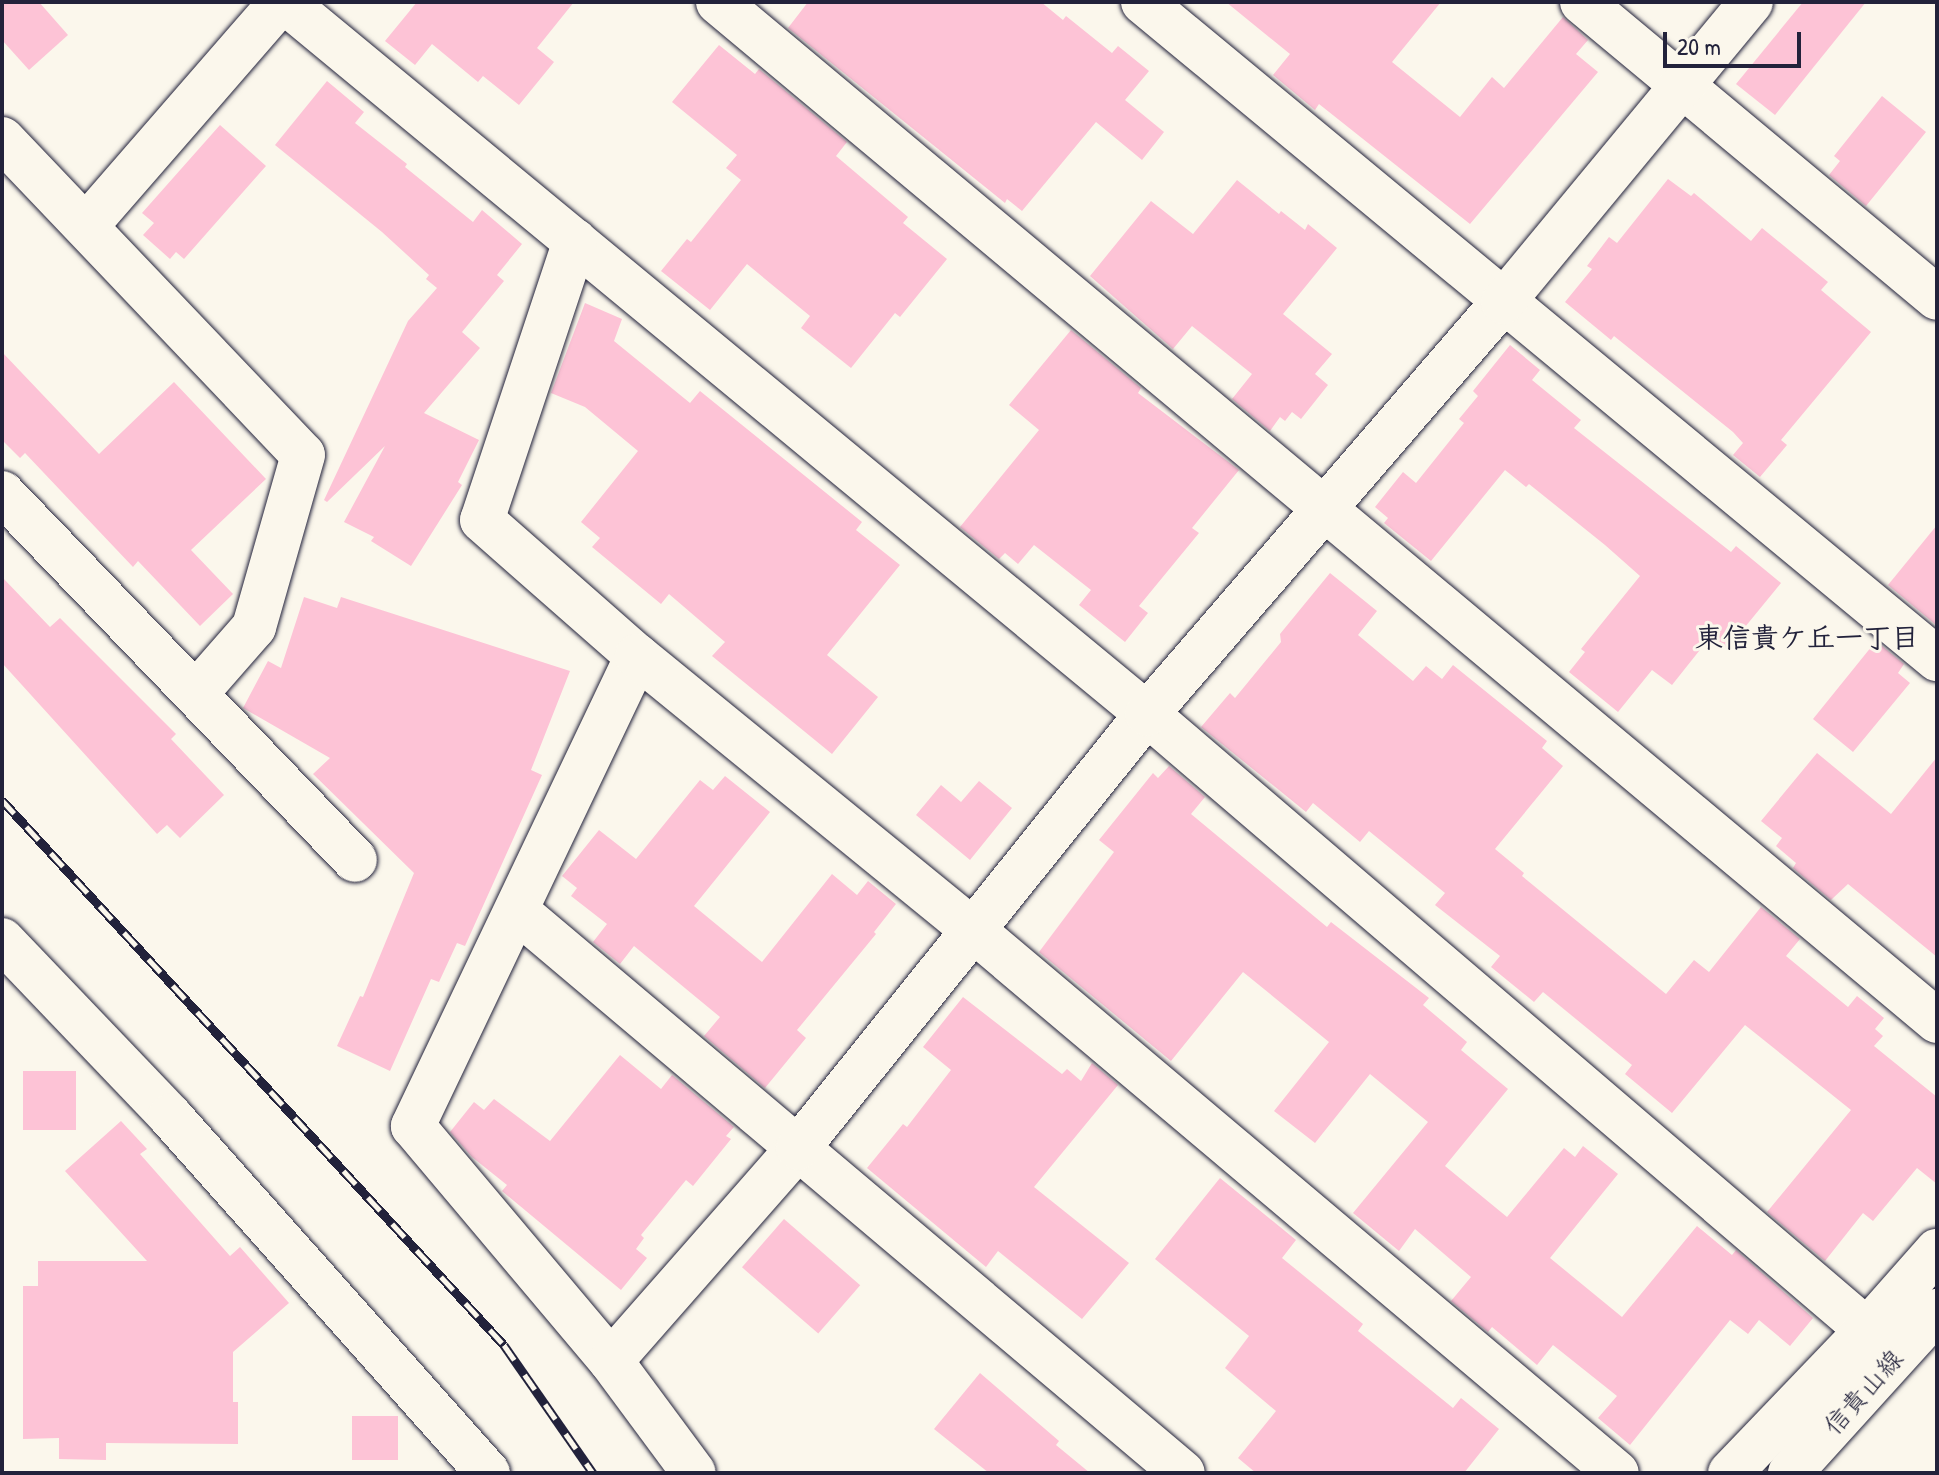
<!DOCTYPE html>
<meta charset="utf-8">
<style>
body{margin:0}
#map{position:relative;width:1939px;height:1475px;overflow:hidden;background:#fbf7ec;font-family:"Patrick Hand","Klee One",sans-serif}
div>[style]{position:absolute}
.building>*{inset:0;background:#fdc3d6;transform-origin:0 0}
.roads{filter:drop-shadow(0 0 2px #22223b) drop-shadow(0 0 2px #22223b)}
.street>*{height:44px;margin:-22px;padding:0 22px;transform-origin:22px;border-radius:22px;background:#fbf7ec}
.secondary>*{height:44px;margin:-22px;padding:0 22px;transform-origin:22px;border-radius:22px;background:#fbf7ec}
.rail>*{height:9px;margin-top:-4.5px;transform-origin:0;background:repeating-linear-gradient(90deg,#fbf7ec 0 18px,#22223b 0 36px);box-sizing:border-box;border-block:2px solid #22223b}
span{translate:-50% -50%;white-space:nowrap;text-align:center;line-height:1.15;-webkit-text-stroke:6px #fbf7ec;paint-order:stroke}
.street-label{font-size:26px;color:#22223b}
.neighbourhood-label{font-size:28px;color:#22223b;font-weight:700}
.frame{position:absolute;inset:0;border:4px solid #22223b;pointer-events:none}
.scale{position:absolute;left:1663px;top:32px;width:138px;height:36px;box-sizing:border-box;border:4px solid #22223b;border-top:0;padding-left:10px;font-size:24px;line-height:28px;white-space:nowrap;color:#22223b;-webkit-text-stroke:6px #fbf7ec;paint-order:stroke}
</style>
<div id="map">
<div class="building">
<i style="clip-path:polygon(2px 2px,39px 2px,68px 35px,29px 70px,2px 40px)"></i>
<i style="clip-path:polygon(417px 2px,574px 2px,537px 48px,554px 62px,519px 105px,483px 76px,478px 82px,432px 44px,415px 65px,385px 41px)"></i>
<i style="clip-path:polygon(808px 2px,1041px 2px,1063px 20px,1066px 16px,1112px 53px,1118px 46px,1149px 71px,1125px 100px,1164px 132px,1142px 160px,1096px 122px,1022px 211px,1007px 199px,1005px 203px,788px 28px)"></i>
<i style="clip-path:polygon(1226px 2px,1441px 2px,1392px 62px,1460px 117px,1492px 77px,1504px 88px,1563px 17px,1588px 40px,1576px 54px,1598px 72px,1470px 224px,1319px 104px,1315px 110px,1273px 75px,1290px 54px)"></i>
<i style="clip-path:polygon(1803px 2px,1866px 2px,1775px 115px,1736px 84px)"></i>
<i style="clip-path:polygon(719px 45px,755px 74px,759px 69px,847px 142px,836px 156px,908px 217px,903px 223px,947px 259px,900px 317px,895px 313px,851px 368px,801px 328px,810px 316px,747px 264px,710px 310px,661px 271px,687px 239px,691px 242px,741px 180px,726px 168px,737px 155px,672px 102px)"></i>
<i style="clip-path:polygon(327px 81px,364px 112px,355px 123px,407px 164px,405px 167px,473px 222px,482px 210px,522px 244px,497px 275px,504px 281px,462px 332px,480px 348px,424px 413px,479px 440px,458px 482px,462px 485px,411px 566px,371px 541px,374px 537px,344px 522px,385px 446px,327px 502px,324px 500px,408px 321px,437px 288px,426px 279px,429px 275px,382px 232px,275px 145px)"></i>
<i style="clip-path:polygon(1882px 96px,1926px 132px,1866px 206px,1829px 175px,1840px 161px,1834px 156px)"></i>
<i style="clip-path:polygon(220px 125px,266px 166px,184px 259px,176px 252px,170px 259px,143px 235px,154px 223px,142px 213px)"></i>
<i style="clip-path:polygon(1668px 179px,1691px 196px,1694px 193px,1751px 241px,1762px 228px,1828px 282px,1821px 290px,1871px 332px,1781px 440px,1787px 445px,1760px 477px,1733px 455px,1743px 443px,1733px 432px,1614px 336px,1611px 340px,1565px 302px,1592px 269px,1587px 266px,1609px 237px,1617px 243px)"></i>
<i style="clip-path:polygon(1237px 180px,1279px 214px,1281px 211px,1305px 230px,1308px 224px,1337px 248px,1283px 314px,1332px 354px,1315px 374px,1328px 385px,1301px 419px,1292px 412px,1285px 421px,1280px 417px,1270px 431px,1232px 399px,1252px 374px,1192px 326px,1173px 349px,1090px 276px,1151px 201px,1193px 234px)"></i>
<i style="clip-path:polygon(585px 303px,622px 319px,614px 341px,690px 403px,700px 391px,862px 522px,856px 530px,900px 565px,827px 655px,878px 697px,832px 754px,712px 656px,725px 642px,669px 594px,661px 604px,592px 547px,600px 538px,581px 522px,638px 451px,585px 407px,551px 393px)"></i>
<i style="clip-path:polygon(1071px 330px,1141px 388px,1138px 393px,1239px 470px,1192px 528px,1199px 533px,1139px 606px,1148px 613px,1125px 642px,1079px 605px,1091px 590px,1034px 545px,1018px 564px,1005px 553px,999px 559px,960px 527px,1039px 430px,1009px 405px)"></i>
<i style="clip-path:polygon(1510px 345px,1540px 370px,1532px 380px,1581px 420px,1574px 428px,1731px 552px,1736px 546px,1781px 583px,1727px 649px,1711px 636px,1672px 685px,1652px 670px,1618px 712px,1569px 672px,1585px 652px,1581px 649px,1640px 576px,1605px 545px,1529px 484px,1526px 487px,1505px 470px,1431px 561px,1384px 523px,1388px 518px,1375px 507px,1403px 472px,1416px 483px,1464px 423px,1459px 419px,1478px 396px,1473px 391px)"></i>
<i style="clip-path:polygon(2px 352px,99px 454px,174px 382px,266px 479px,191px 550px,233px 594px,200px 626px,138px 561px,133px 567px,25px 453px,20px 458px,2px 440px)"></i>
<i style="clip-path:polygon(1937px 525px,1937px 624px,1936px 625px,1888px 585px)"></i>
<i style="clip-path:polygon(1330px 573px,1377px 611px,1358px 635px,1413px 681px,1426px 666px,1442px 679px,1453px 665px,1547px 741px,1542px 748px,1563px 766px,1495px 849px,1524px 873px,1522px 876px,1666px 994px,1694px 960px,1709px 972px,1761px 907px,1800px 939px,1786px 956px,1848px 1007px,1857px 996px,1884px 1018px,1875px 1029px,1883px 1036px,1874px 1046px,1937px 1097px,1937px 1184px,1917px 1168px,1873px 1221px,1863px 1213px,1825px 1261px,1767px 1212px,1851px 1110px,1745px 1025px,1672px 1113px,1625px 1074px,1632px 1065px,1543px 992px,1534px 1002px,1491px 967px,1500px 956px,1435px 905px,1445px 893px,1369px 831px,1360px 842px,1313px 803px,1306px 812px,1201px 727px,1230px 693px,1235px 698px,1281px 642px,1280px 634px)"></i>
<i style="clip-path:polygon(2px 577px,50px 627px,60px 618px,176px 734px,171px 739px,224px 795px,180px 838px,167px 825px,157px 834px,2px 663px)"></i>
<i style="clip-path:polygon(304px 597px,337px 608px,341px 597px,570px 671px,531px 770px,542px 775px,510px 846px,465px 946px,457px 943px,439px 982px,431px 979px,390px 1071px,337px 1046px,360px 996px,363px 997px,414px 873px,313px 774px,330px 758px,243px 708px,268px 661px,281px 668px)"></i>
<i style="clip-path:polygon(1876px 641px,1904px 664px,1898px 673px,1910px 683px,1853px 752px,1813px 719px)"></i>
<i style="clip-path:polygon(1817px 753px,1891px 814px,1937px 757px,1937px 957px,1848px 884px,1831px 900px,1793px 868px,1796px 863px,1776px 846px,1782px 838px,1761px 821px)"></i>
<i style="clip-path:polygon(1169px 766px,1205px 797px,1191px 814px,1327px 927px,1331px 922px,1429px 998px,1423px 1005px,1467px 1042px,1461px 1050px,1508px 1089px,1445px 1166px,1507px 1217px,1564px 1148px,1575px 1157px,1583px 1146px,1618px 1174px,1550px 1258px,1622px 1317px,1697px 1226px,1732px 1255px,1736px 1250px,1813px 1318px,1790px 1346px,1759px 1320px,1748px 1334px,1730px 1320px,1630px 1445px,1598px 1418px,1617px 1396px,1553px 1345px,1537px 1365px,1492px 1327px,1488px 1332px,1451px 1301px,1471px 1277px,1415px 1229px,1399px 1251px,1353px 1213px,1428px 1122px,1370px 1074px,1315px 1143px,1274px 1111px,1329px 1042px,1243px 972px,1171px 1061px,1039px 952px,1114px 852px,1099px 840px,1153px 773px,1158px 778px)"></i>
<i style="clip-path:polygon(725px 776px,770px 812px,694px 906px,762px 962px,832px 874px,857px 895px,868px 881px,896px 904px,874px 932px,876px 934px,797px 1030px,806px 1038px,765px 1088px,704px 1036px,720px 1017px,634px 946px,620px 964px,593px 942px,607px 924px,571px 896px,577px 888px,562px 876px,599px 830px,636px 859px,700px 780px,713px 790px)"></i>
<i style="clip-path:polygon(979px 781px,1012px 808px,970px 860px,916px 815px,941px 785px,961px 802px)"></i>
<i style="clip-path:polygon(963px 997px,1062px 1074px,1067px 1069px,1081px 1081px,1092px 1063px,1118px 1085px,1034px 1187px,1129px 1263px,1082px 1319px,998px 1251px,986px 1267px,867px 1168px,903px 1124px,907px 1127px,951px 1070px,923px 1047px)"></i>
<i style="clip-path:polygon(620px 1055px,661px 1089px,672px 1075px,734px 1127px,726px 1136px,731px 1139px,693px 1186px,686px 1180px,641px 1235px,644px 1238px,636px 1249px,647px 1258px,621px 1290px,502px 1191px,507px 1185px,472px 1157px,450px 1132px,474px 1102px,484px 1110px,494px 1099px,550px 1141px)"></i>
<i style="left:76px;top:1071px;width:59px;height:53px;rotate:90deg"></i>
<i style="clip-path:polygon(121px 1121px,147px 1149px,140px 1154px,230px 1256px,240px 1247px,289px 1303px,233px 1352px,233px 1402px,238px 1402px,238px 1444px,106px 1443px,106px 1460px,59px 1459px,59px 1438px,23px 1439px,23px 1286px,38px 1286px,38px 1261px,147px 1261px,65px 1171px)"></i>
<i style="clip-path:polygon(1220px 1178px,1296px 1240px,1282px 1258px,1363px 1324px,1358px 1331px,1453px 1408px,1461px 1398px,1499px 1429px,1464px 1473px,1256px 1473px,1238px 1458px,1276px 1411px,1225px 1368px,1249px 1336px,1155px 1259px)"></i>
<i style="left:784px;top:1219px;width:101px;height:64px;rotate:41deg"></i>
<i style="clip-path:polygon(980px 1373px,1059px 1441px,1056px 1445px,1090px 1473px,989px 1473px,934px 1429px)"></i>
<i style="left:352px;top:1416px;width:46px;height:44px"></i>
</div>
<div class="roads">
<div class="street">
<i style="left:285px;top:2px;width:1118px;rotate:39.56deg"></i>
<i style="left:1147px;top:714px;width:948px;rotate:40.55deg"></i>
<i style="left:718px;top:2px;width:1589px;rotate:39.89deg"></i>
<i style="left:1143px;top:2px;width:1031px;rotate:39.61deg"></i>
<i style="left:1582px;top:2px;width:462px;rotate:39.8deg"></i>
<i style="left:2px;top:139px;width:436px;rotate:46.4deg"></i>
<i style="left:303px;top:455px;width:179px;rotate:105.9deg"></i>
<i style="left:254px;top:627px;width:86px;rotate:131.2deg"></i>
<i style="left:87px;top:225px;width:296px;rotate:-49deg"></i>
<i style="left:575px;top:241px;width:294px;rotate:108.4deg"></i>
<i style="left:482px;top:520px;width:206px;rotate:41.3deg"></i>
<i style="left:637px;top:656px;width:521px;rotate:115.48deg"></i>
<i style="left:413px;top:1126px;width:307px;rotate:49.9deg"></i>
<i style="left:611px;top:1361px;width:139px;rotate:53.5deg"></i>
<i style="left:2px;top:493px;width:509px;rotate:46.11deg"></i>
<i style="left:637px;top:656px;width:434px;rotate:39.2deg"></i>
<i style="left:973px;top:930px;width:842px;rotate:40.14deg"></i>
<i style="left:517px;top:911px;width:871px;rotate:40.16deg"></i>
<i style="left:2px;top:940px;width:243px;rotate:46.3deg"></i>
<i style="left:170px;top:1116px;width:478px;rotate:48.3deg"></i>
<i style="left:611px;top:1361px;width:283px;rotate:-48.7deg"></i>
<i style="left:798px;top:1148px;width:557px;rotate:-51.2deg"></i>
<i style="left:1147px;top:714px;width:544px;rotate:-49.17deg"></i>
<i style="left:1503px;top:302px;width:389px;rotate:-50.4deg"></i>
<i style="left:1730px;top:1473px;width:198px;rotate:-46.2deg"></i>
<i style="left:1867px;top:1330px;width:106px;rotate:-48.5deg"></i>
</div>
<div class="secondary">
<i style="left:1790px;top:1473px;width:219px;rotate:-47.8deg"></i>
</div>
</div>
<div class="rail">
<i style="left:2px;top:800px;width:741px;rotate:47.35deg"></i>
<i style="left:504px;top:1345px;width:156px;rotate:55.2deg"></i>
</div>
<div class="street-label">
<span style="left:1863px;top:1392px;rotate:-48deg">信貴山線</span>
</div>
<div class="neighbourhood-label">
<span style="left:1807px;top:637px">東信貴ケ丘一丁目</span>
</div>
<div class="frame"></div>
<div class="scale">20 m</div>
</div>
